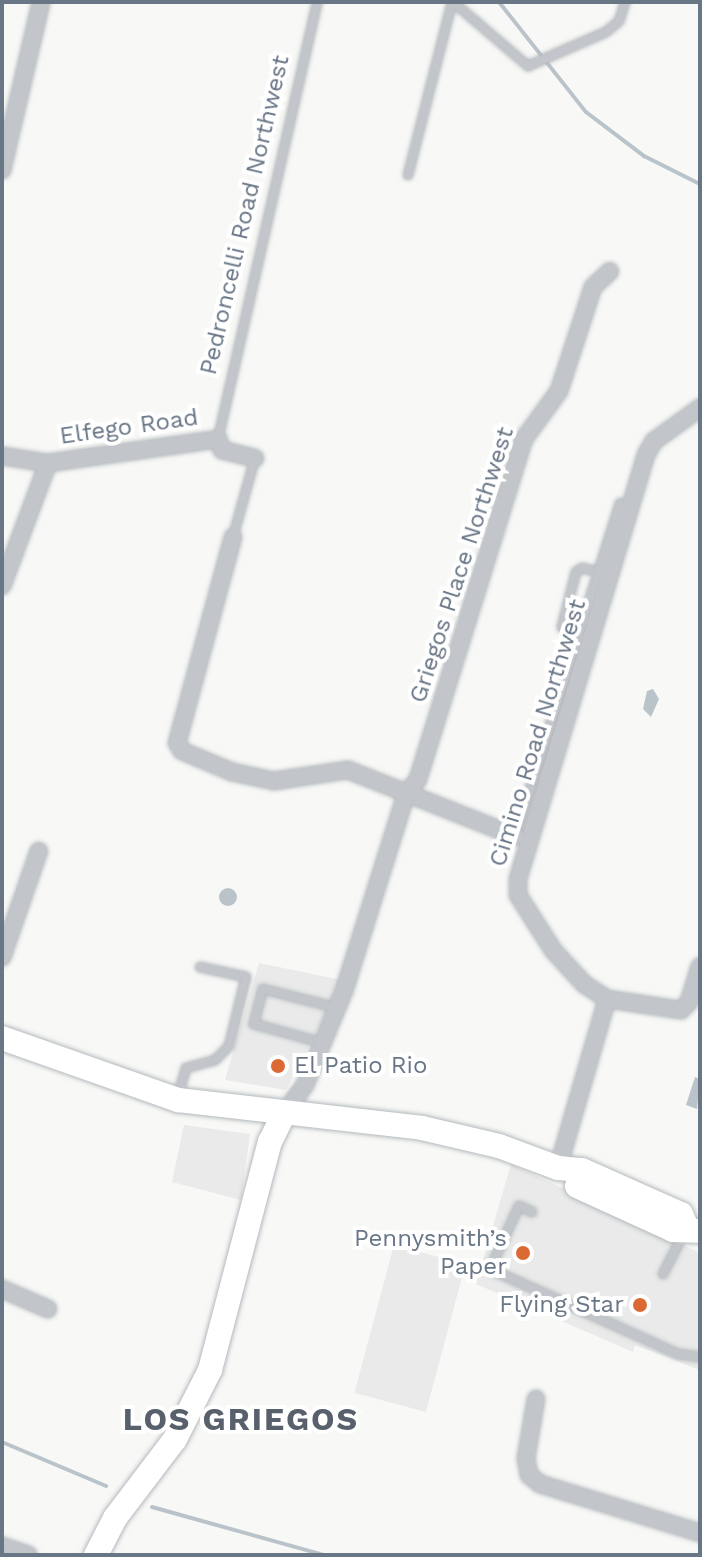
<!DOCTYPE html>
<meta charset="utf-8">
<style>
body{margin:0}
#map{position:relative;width:702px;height:1557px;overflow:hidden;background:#f8f9f6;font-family:"Work Sans",sans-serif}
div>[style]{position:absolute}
.built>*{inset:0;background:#e9eae9;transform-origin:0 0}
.water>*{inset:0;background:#bac3c9}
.round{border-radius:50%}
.stream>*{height:4px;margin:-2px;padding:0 2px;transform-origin:2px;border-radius:2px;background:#bac3c9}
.roads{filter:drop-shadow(0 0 2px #b4b9be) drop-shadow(0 0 2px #b4b9be)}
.lane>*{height:8px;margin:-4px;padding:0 4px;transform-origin:4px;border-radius:4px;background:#c2c5c9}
.street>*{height:16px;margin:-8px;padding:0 8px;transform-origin:8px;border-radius:8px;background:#c2c5c9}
.secondary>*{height:24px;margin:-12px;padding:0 12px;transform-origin:12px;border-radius:12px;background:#fff}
.dots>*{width:22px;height:22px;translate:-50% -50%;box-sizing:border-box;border:4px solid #fff;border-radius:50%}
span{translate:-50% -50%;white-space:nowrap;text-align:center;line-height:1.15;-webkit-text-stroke:8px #fff;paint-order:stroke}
.street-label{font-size:24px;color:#697686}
.poi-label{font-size:24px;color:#697686}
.left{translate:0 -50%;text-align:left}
.right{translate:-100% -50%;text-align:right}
.district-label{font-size:32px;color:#57606b;font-weight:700;letter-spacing:2px}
.frame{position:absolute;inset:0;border:4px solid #697686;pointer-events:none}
</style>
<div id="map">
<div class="built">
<i style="clip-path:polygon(259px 963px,342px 980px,286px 1090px,225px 1080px)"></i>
<i style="clip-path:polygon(184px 1125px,250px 1134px,241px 1200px,172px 1182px)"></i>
<i style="clip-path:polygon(511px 1164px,700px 1253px,700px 1370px,635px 1345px,633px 1352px,476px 1284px)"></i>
<i style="left:394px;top:1245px;width:74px;height:153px;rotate:15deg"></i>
</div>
<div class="water">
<i style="clip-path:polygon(653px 689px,659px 699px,651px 717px,643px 709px,647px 691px)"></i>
<i class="round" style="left:219px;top:888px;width:18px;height:18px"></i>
<i style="clip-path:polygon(695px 1077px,700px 1079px,697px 1109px,686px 1105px)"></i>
</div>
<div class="stream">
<i style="left:499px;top:2px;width:140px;rotate:51.7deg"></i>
<i style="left:586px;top:112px;width:73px;rotate:37.2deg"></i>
<i style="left:644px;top:156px;width:63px;rotate:26.6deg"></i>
<i style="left:2px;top:1442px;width:113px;rotate:22.9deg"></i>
<i style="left:152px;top:1507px;width:179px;rotate:15.6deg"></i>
</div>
<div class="roads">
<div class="lane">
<i style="left:453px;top:2px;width:99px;rotate:40.5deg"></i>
<i style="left:528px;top:66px;width:85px;rotate:-23.6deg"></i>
<i style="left:606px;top:32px;width:17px;rotate:-40deg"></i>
<i style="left:619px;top:21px;width:20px;rotate:-72deg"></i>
<i style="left:408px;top:175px;width:179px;rotate:-75.7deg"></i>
<i style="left:218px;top:439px;width:448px;rotate:-77.2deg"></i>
<i style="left:233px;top:537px;width:82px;rotate:-74.4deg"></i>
<i style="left:579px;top:637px;width:20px;rotate:-150deg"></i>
<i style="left:562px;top:627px;width:57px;rotate:-75.7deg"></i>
<i style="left:576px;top:572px;width:7px;rotate:-34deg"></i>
<i style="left:582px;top:568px;width:17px;rotate:13deg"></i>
<i style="left:515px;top:836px;width:349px;rotate:-72.5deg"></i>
<i style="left:323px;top:1043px;width:72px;rotate:-164.6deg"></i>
<i style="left:254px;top:1024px;width:36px;rotate:-76deg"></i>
<i style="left:263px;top:989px;width:76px;rotate:14.4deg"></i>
<i style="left:178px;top:1096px;width:29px;rotate:-74deg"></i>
<i style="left:186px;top:1068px;width:30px;rotate:-15deg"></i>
<i style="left:215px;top:1060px;width:20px;rotate:-45deg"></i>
<i style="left:229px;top:1046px;width:71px;rotate:-76.2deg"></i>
<i style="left:246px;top:977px;width:47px;rotate:-167.7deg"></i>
<i style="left:532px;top:1212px;width:14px;rotate:-155deg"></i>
<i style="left:519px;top:1206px;width:69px;rotate:114.7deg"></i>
<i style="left:490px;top:1269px;width:206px;rotate:24.3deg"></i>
<i style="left:678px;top:1354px;width:22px;rotate:8deg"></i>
<i style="left:663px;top:1274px;width:44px;rotate:-62.9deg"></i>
</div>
<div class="street">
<i style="left:2px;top:170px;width:172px;rotate:-76.9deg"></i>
<i style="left:2px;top:456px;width:47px;rotate:8.7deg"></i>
<i style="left:48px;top:463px;width:131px;rotate:110.5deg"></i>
<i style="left:48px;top:463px;width:172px;rotate:-8deg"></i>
<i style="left:218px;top:439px;width:12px;rotate:70deg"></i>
<i style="left:222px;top:450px;width:34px;rotate:14deg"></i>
<i style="left:233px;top:537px;width:213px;rotate:105.2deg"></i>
<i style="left:177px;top:743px;width:9px;rotate:58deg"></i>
<i style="left:182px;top:751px;width:54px;rotate:22.8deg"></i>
<i style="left:232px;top:772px;width:43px;rotate:12.1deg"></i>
<i style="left:274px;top:781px;width:75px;rotate:-8.5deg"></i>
<i style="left:348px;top:770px;width:180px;rotate:21.6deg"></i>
<i style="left:2px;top:957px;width:112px;rotate:-70.8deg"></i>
<i style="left:607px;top:999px;width:75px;rotate:8.5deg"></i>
<i style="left:681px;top:1010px;width:11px;rotate:-45deg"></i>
<i style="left:689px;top:1002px;width:37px;rotate:-73deg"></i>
<i style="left:284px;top:1113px;width:35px;rotate:-53deg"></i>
<i style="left:305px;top:1085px;width:102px;rotate:-67.5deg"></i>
<i style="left:344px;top:991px;width:207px;rotate:-72.5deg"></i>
<i style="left:406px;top:794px;width:19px;rotate:-51deg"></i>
<i style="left:418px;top:779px;width:356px;rotate:-72.7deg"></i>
<i style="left:524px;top:439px;width:59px;rotate:-53.9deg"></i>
<i style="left:559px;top:391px;width:109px;rotate:-71.9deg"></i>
<i style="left:593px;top:287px;width:23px;rotate:-43deg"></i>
<i style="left:558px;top:1168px;width:176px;rotate:-73.8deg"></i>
<i style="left:607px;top:999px;width:27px;rotate:-147deg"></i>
<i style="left:584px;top:984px;width:46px;rotate:-132.4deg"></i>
<i style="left:553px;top:950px;width:65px;rotate:-122.5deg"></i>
<i style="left:518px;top:895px;width:16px;rotate:-90deg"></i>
<i style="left:518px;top:879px;width:445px;rotate:-73.2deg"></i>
<i style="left:647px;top:453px;width:14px;rotate:-60deg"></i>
<i style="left:654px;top:441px;width:57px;rotate:-35.7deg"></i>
<i style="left:2px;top:1289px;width:50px;rotate:23.5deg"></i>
<i style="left:536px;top:1399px;width:60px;rotate:99.6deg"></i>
<i style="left:526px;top:1458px;width:17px;rotate:80deg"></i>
<i style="left:529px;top:1475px;width:14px;rotate:39deg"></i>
<i style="left:540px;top:1484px;width:167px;rotate:17deg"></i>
<i style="left:2px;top:1546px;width:28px;rotate:19deg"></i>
</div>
<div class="secondary">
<i style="left:2px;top:1038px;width:187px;rotate:19.4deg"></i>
<i style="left:178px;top:1100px;width:246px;rotate:6.5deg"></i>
<i style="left:422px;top:1128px;width:79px;rotate:13.2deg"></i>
<i style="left:499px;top:1146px;width:63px;rotate:20.4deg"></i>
<i style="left:558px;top:1168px;width:24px;rotate:5deg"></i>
<i style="left:582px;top:1170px;width:108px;rotate:24deg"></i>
<i style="left:681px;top:1214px;width:15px;rotate:67deg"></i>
<i style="left:577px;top:1186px;width:106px;rotate:24.6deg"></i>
<i style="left:673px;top:1230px;width:25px;rotate:2deg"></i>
<i style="left:96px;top:1555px;width:42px;rotate:-62.8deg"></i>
<i style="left:115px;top:1518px;width:99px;rotate:-52.8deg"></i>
<i style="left:175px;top:1439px;width:77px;rotate:-63.1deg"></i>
<i style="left:210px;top:1370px;width:236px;rotate:-75.3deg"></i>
<i style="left:270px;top:1142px;width:32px;rotate:-64deg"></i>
</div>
</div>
<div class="dots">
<i style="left:278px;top:1066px;background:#db6934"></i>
<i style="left:523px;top:1253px;background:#db6934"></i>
<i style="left:640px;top:1305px;background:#db6934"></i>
</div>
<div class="street-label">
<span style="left:245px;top:215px;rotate:-77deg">Pedroncelli Road Northwest</span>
<span style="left:129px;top:427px;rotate:-8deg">Elfego Road</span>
<span style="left:462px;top:565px;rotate:-72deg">Griegos Place Northwest</span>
<span style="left:538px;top:733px;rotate:-73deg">Cimino Road Northwest</span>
</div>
<div class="poi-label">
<span class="left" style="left:294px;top:1066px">El Patio Rio</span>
<span class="right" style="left:507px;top:1253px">Pennysmith’s<br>Paper</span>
<span class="right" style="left:624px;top:1305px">Flying Star</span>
</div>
<div class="district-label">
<span style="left:241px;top:1419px">LOS GRIEGOS</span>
</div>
<div class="frame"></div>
</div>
